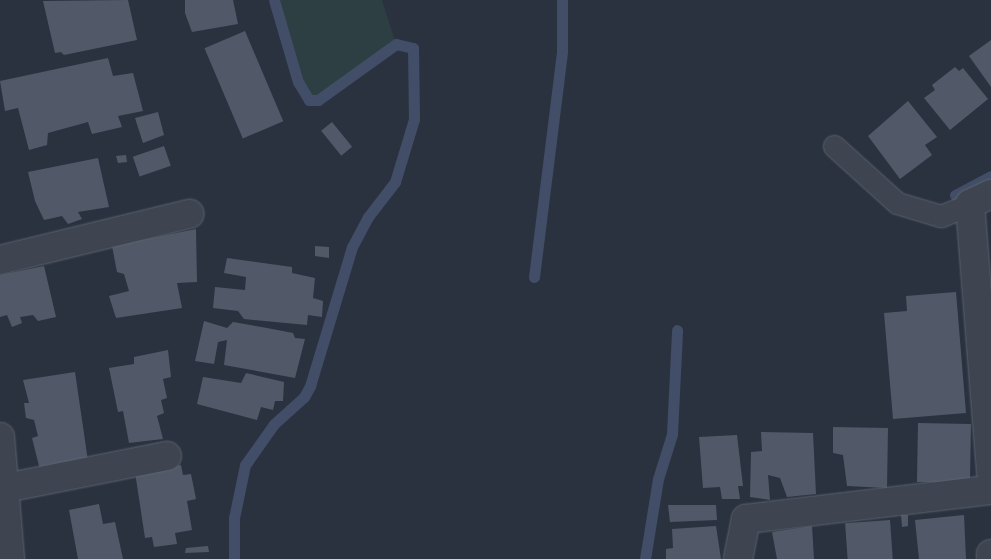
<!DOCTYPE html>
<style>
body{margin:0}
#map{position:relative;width:991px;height:559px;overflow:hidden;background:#2a3240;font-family:Ubuntu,sans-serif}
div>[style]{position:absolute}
.green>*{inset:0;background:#2d3f42}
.stream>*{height:11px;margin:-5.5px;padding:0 5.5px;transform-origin:5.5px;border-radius:5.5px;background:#424e67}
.building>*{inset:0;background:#515969;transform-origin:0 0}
.roads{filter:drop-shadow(0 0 1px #5c626e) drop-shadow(0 0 1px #5c626e)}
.service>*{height:21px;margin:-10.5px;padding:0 10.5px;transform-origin:10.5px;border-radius:10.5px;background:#3e4450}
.minor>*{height:28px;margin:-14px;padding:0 14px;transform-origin:14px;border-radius:14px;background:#3e4450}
span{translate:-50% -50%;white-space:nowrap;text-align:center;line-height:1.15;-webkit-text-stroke:4.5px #232936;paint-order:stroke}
</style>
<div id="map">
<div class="green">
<i style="clip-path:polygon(280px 0,382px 0,395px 41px,317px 95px,311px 96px,304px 82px)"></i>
</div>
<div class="stream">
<i style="left:955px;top:195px;width:41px;rotate:-27.8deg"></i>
<i style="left:534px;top:277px;width:228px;rotate:-82.9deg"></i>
<i style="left:562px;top:51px;width:51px;rotate:-90deg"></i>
<i style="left:234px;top:559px;width:41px;rotate:-90deg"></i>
<i style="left:234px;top:518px;width:54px;rotate:-78.3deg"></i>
<i style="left:245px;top:465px;width:50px;rotate:-54.7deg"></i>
<i style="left:274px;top:424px;width:40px;rotate:-42deg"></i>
<i style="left:304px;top:397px;width:13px;rotate:-61deg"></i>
<i style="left:310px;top:386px;width:145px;rotate:-73.2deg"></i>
<i style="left:352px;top:247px;width:34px;rotate:-62deg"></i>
<i style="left:368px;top:217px;width:44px;rotate:-52.4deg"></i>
<i style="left:395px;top:182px;width:66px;rotate:-73.2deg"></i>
<i style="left:414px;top:119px;width:71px;rotate:-90.8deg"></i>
<i style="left:413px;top:48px;width:17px;rotate:-167deg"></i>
<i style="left:396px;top:44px;width:96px;rotate:144.3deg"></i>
<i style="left:318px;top:100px;width:9px;rotate:180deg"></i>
<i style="left:309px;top:100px;width:21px;rotate:-121deg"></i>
<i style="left:298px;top:82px;width:85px;rotate:-106.3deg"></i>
<i style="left:645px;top:559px;width:81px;rotate:-80.8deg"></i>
<i style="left:658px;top:479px;width:47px;rotate:-72.7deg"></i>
<i style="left:672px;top:434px;width:104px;rotate:-87.2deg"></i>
</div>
<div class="building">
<i style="clip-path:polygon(128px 0,137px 40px,64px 55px,61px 52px,55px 53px,43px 1px)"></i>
<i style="clip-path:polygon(185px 0,233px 0,238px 24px,192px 32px,185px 13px)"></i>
<i style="left:245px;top:31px;width:98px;height:44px;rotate:67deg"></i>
<i style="clip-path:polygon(991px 40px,991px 87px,969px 56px)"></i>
<i style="clip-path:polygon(108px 58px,113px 76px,133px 73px,143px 111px,118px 116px,122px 127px,92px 134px,88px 122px,48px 133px,47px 145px,29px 150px,18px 108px,5px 111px,0 81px)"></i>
<i style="clip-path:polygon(955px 67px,959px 71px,963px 68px,988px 99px,950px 130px,924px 98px,935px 90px,932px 85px)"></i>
<i style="clip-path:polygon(908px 101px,937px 137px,925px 145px,932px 155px,900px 179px,868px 136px)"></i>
<i style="clip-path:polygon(158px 112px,164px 135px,143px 143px,135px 118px)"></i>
<i style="left:332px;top:122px;width:32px;height:14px;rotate:51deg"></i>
<i style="left:164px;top:146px;width:21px;height:33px;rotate:71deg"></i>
<i style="clip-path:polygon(126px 155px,127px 162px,118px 163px,116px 156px)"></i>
<i style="clip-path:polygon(98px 158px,109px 207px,78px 212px,82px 219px,68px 224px,62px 216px,44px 220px,35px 201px,28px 172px)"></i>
<i style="clip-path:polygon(196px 229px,197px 282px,177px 283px,182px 308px,116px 318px,109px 296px,129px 291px,124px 274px,117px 272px,112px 246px)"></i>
<i style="clip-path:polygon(315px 246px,329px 247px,329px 258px,315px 256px)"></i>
<i style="clip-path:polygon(227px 258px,292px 267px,292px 273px,315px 278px,313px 298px,323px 301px,322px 317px,308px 315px,307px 325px,244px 319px,238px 311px,213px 308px,215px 287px,245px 290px,246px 277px,224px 273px)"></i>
<i style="clip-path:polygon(44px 266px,56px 317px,38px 321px,33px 315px,20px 317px,22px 323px,12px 327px,7px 315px,0 317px,0 275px)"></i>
<i style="clip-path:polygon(956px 292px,966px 413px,893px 419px,884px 313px,907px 311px,906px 296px)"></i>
<i style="clip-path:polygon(204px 321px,227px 328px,233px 322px,267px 328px,293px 333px,295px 338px,305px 339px,295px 378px,224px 365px,227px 340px,218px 342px,214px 364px,195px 361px)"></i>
<i style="clip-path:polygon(168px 350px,171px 377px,163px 379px,167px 398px,161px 400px,164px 413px,157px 416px,163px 439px,129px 443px,123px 411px,118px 412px,109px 368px,134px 364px,134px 357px)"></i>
<i style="clip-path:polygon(75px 372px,88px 461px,40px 470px,32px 438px,38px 436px,34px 420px,26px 418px,24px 403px,29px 403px,23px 380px)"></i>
<i style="clip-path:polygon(246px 373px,284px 382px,283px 401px,275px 401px,273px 410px,261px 407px,257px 420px,197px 404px,203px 377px,241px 383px)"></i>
<i style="left:918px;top:423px;width:53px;height:59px;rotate:1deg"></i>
<i style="clip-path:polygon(833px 427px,888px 428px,887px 488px,847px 486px,843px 455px,833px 453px)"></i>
<i style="clip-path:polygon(761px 432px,813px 433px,816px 494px,787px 497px,780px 478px,768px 475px,770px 500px,750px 497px,751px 452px,762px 451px)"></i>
<i style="clip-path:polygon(737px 435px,743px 486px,738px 486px,740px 499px,722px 499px,720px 487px,703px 488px,699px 437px)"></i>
<i style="clip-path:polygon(181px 465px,183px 475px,191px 474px,196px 499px,187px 501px,192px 530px,175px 533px,177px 544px,154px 547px,152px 537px,145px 538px,135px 472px)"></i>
<i style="clip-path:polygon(99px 504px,103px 524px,115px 522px,123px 559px,78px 559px,69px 510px)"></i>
<i style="clip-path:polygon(668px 505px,716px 505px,717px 520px,670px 522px)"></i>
<i style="clip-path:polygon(901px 515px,908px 515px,908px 526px,902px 527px)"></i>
<i style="clip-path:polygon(964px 515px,966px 559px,919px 559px,915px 520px)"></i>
<i style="left:890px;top:520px;width:39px;height:45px;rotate:86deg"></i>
<i style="clip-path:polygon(716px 526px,721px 559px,666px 559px,666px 549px,673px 548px,672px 529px)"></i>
<i style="clip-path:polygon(812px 526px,814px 559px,777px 559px,772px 532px)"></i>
<i style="clip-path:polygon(208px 546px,209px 552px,185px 553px,186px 548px)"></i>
</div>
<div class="roads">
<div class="service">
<i style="left:834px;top:146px;width:85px;rotate:42.1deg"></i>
<i style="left:897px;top:203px;width:46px;rotate:16.5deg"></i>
<i style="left:941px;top:216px;width:31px;rotate:-22deg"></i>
</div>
<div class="minor">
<i style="left:991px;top:194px;width:23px;rotate:155deg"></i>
<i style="left:970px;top:204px;width:269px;rotate:85.5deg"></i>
<i style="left:0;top:260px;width:195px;rotate:-13.7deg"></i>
<i style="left:0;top:437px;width:122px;rotate:85.3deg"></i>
<i style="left:5px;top:488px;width:165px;rotate:-11.2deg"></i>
<i style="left:738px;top:559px;width:41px;rotate:-78.7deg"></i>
<i style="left:746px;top:519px;width:247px;rotate:-6.8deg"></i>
<i style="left:991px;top:559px;width:5px;rotate:-90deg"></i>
</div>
</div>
</div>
